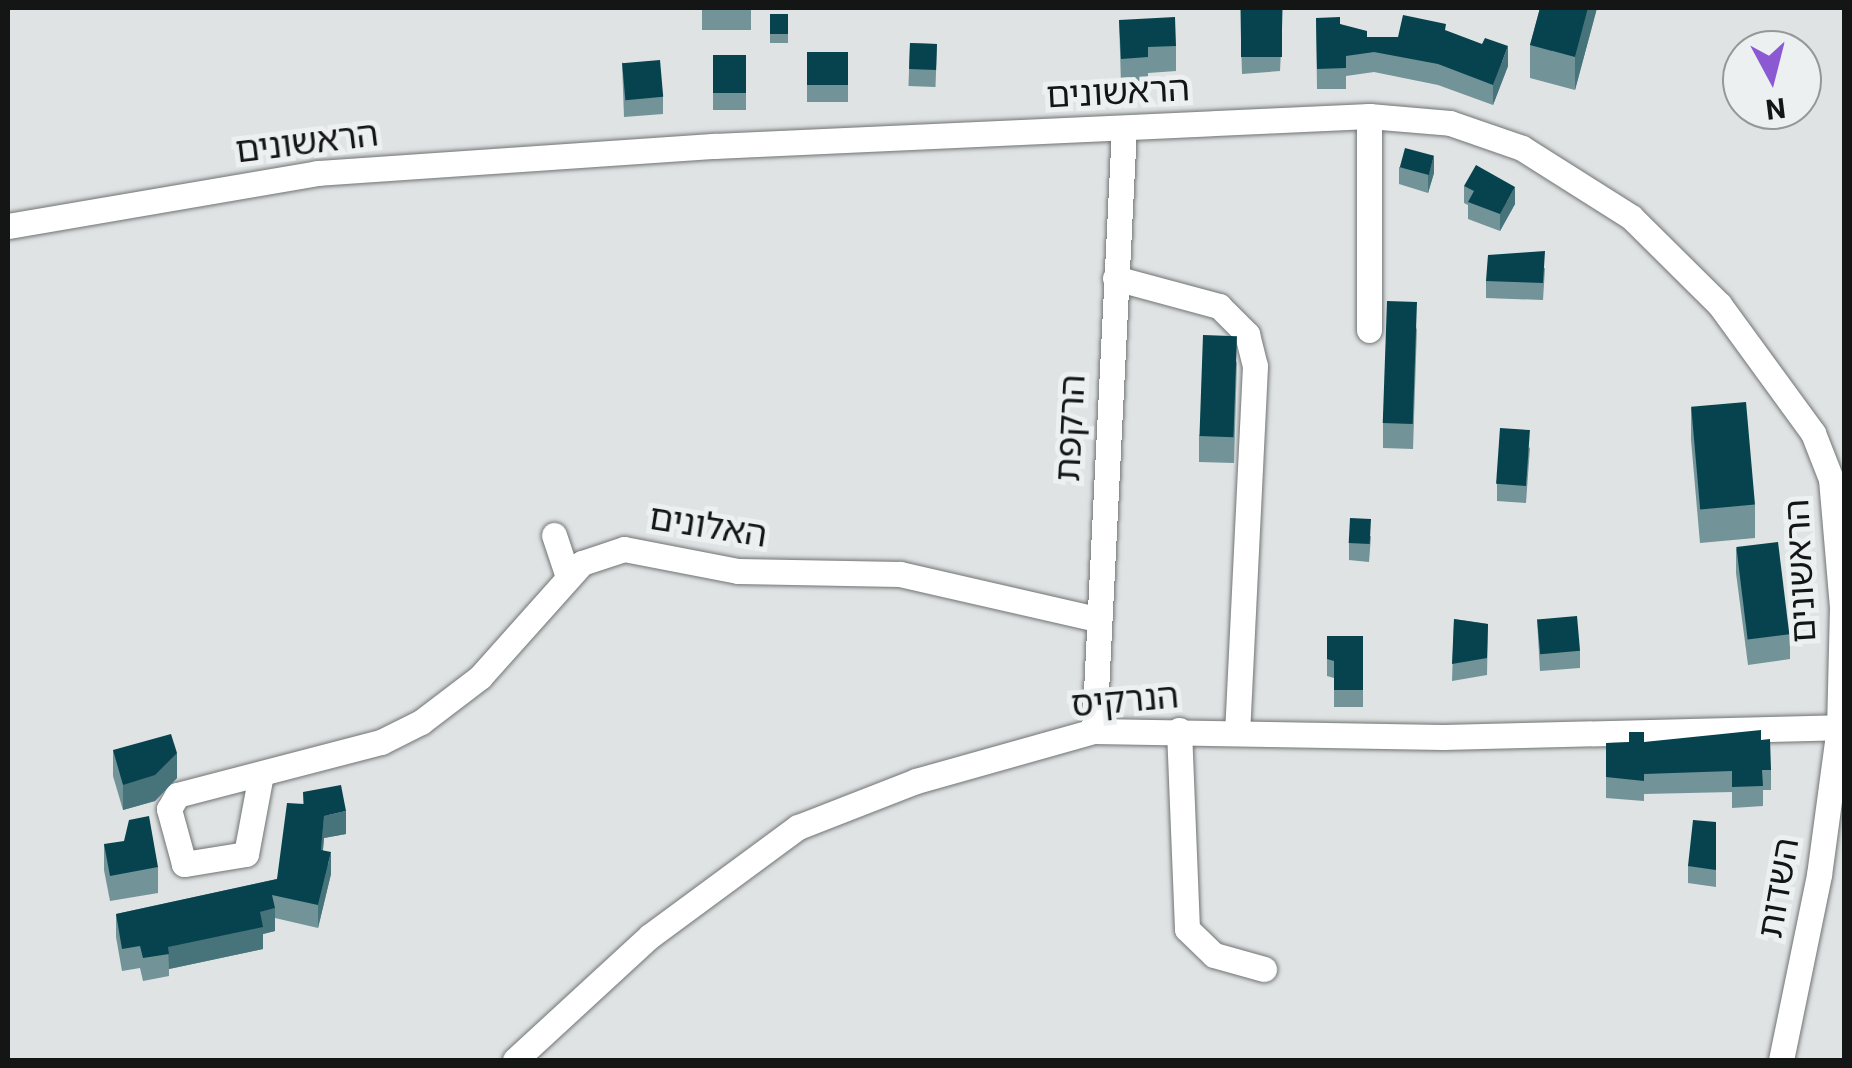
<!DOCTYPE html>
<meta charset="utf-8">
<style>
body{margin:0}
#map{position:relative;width:1852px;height:1068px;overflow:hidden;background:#dfe3e3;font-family:Roboto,"Noto Sans Hebrew",sans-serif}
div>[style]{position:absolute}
.roads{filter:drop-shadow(0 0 2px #717474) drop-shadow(0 0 2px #717474)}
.minor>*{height:25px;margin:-12.5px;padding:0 12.5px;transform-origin:12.5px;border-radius:12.5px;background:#fff}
.wall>*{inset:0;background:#729398;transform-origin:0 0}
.shaded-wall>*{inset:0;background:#47737b}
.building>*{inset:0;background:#06434e;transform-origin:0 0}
span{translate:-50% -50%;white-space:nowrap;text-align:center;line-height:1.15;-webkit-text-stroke:10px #ecf0f0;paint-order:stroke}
.street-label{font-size:35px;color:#141515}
.frame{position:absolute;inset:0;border:10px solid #141515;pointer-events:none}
.north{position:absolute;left:1722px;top:30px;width:100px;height:100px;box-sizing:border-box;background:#ecf0f0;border:2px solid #969898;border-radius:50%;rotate:173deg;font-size:28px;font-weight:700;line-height:40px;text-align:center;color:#141515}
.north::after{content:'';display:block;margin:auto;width:35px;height:45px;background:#8b5ad3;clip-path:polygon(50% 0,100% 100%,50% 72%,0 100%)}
</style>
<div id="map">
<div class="roads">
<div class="minor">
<i style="left:1369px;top:116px;width:214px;rotate:90deg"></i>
<i style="left:8px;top:226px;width:314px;rotate:-9.7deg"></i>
<i style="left:317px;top:173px;width:398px;rotate:-3.9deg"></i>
<i style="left:714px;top:146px;width:656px;rotate:-2.62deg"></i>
<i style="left:1369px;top:116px;width:81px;rotate:4.9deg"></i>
<i style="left:1450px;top:123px;width:76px;rotate:19.1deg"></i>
<i style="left:1522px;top:148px;width:129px;rotate:32.3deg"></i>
<i style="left:1631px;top:217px;width:124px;rotate:44.7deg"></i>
<i style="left:1719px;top:304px;width:160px;rotate:53.9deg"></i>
<i style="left:1813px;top:433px;width:49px;rotate:68.6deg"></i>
<i style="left:1831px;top:479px;width:128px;rotate:85.1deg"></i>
<i style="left:1842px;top:607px;width:120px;rotate:91.4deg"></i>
<i style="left:1839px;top:727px;width:149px;rotate:97.7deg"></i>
<i style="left:1819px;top:875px;width:189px;rotate:101.6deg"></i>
<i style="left:1115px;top:278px;width:108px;rotate:15.1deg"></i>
<i style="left:1219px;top:306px;width:40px;rotate:45deg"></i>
<i style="left:1247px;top:334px;width:33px;rotate:76deg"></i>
<i style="left:1255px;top:366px;width:363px;rotate:92.8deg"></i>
<i style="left:554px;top:535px;width:44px;rotate:71.6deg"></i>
<i style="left:1179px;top:730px;width:199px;rotate:87.7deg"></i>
<i style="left:1187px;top:929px;width:37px;rotate:44deg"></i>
<i style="left:1214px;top:955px;width:52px;rotate:15.6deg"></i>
<i style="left:1094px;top:731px;width:604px;rotate:-87.15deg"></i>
<i style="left:261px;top:774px;width:81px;rotate:100.6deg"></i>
<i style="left:246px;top:854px;width:63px;rotate:170.8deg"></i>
<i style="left:184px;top:864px;width:57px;rotate:-105.3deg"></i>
<i style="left:169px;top:809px;width:16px;rotate:-60deg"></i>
<i style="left:177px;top:795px;width:211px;rotate:-14.6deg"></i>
<i style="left:381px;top:742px;width:45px;rotate:-26.6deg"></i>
<i style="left:421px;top:722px;width:74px;rotate:-37.3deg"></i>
<i style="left:480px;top:677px;width:153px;rotate:-48.2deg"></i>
<i style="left:582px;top:563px;width:44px;rotate:-18.4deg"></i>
<i style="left:624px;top:549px;width:116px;rotate:10.9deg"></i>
<i style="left:738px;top:571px;width:162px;rotate:1.1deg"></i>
<i style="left:900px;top:574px;width:201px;rotate:12.9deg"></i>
<i style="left:515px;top:1060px;width:183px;rotate:-42.6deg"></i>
<i style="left:650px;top:936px;width:184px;rotate:-36.4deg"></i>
<i style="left:798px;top:827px;width:127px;rotate:-21.3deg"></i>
<i style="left:916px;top:781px;width:185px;rotate:-15.7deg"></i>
<i style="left:1094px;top:731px;width:349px;rotate:1deg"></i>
<i style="left:1443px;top:737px;width:396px;rotate:-1.4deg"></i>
</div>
</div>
<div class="wall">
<i style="left:702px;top:8px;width:49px;height:22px"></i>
<i style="clip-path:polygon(1240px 8px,1283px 8px,1280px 71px,1242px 74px)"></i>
<i style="clip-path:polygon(1540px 8px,1597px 8px,1575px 90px,1530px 78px,1530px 45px)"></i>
<i style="left:770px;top:14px;width:18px;height:29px"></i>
<i style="clip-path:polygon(1316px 18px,1340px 24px,1367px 37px,1398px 37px,1446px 31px,1508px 66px,1493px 105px,1438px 85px,1374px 72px,1346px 76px,1346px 89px,1317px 89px)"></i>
<i style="clip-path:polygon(1119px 20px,1176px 46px,1176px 71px,1148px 73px,1148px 82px,1121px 84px)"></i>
<i style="left:910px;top:43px;width:27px;height:43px;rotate:2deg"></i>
<i style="left:848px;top:52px;width:50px;height:41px;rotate:90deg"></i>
<i style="left:713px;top:55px;width:33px;height:55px"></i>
<i style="clip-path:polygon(622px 62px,663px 97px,663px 114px,624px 117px)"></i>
<i style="clip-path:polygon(1399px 167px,1434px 173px,1428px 193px,1399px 184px)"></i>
<i style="clip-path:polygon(1464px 186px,1515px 204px,1500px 231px,1468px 219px,1468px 205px,1464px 203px)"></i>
<i style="clip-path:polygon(1545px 268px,1543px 300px,1486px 298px,1486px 281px)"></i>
<i style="clip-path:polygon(1417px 327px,1413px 449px,1383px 448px,1383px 423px)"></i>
<i style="clip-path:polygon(1237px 361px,1234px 463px,1199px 462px,1199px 436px)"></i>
<i style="clip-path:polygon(1691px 407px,1755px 505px,1755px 538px,1700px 543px,1691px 440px)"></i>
<i style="clip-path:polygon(1530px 447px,1526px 503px,1497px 501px,1497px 484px)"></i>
<i style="clip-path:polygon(1371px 536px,1369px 562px,1349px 560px,1349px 543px)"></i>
<i style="clip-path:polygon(1736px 548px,1790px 634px,1790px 659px,1748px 665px,1736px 573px)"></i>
<i style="clip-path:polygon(1454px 619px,1488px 624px,1487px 675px,1452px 681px)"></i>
<i style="clip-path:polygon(1537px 619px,1580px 651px,1580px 668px,1540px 671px)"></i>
<i style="clip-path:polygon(1327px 636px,1363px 636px,1363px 707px,1334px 707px,1334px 678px,1327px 676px)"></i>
<i style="clip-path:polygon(1761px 740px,1771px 770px,1771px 790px,1763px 790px,1763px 806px,1732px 808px,1732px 792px,1644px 794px,1644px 801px,1606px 798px,1606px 743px)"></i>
<i style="clip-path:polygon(113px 750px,177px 778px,155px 801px,123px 810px,113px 776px)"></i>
<i style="clip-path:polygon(303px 792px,346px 834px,324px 838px,323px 850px,331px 874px,318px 928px,275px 918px,275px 931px,263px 934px,263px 949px,169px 969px,169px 976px,143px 981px,140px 968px,122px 971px,116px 937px,116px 914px,277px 879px,303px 804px)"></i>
<i style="clip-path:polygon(1716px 822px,1716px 887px,1688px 883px,1688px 866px)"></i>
<i style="clip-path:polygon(104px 844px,158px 867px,158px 893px,110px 901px,104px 870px)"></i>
</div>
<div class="shaded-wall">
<i style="clip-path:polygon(1588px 8px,1597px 8px,1575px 90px,1575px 57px)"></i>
<i style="clip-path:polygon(1508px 46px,1508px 66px,1493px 105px,1493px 85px)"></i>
<i style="clip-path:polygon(1434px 156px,1434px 173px,1428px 193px,1428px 176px)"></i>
<i style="clip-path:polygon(1515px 187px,1515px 204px,1500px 231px,1500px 214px)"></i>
<i style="clip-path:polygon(177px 753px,177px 778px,155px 801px,123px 810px,123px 785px)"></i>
<i style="clip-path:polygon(346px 811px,346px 834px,324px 838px,321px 872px,321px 850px,324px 816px)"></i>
<i style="clip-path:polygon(331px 852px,331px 874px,318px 928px,318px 905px)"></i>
<i style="clip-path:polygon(275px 908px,275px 931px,263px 934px,263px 949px,169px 969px,168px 947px,260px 912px)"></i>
</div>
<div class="building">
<i style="left:1241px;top:8px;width:41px;height:49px"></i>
<i style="clip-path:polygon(1540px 8px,1588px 8px,1575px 57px,1530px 45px)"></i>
<i style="left:770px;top:14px;width:18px;height:20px"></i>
<i style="clip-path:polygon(1403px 15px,1446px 24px,1445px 30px,1482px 44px,1485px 38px,1508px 46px,1493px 85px,1438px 64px,1374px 52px,1346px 56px,1346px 68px,1317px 69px,1316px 18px,1340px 17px,1340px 24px,1367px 31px,1367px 37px,1398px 37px)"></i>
<i style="clip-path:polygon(1175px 17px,1176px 46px,1148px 47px,1148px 57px,1121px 59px,1119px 20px)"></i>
<i style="left:910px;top:43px;width:27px;height:26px;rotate:2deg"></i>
<i style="left:848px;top:52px;width:33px;height:41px;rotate:90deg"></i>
<i style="left:713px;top:55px;width:33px;height:38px"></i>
<i style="left:660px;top:60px;width:37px;height:38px;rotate:85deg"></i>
<i style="left:1405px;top:148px;width:30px;height:20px;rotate:15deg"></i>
<i style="clip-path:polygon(1476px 165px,1515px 187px,1500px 214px,1468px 202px,1474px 191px,1464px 186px)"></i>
<i style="clip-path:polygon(1545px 251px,1543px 283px,1486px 281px,1488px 255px)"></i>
<i style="left:1387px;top:301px;width:30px;height:122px;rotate:2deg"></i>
<i style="left:1203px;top:335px;width:34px;height:101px;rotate:2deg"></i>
<i style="left:1746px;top:402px;width:103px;height:55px;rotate:85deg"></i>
<i style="left:1500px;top:428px;width:30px;height:56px;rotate:4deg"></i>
<i style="left:1350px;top:518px;width:21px;height:25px;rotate:3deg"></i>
<i style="left:1778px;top:542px;width:93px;height:42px;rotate:83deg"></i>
<i style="left:1577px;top:616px;width:35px;height:40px;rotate:85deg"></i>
<i style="clip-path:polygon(1454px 619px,1488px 624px,1487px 658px,1452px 664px)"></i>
<i style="clip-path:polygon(1327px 636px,1363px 636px,1363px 690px,1334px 690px,1334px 661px,1327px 659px)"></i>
<i style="clip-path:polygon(1761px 730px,1761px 740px,1770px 739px,1771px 770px,1762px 770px,1763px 786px,1732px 787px,1732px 771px,1644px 774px,1644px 781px,1606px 777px,1606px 743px,1629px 742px,1629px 732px,1644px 732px,1644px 742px)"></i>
<i style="clip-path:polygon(171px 734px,177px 753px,155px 775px,123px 785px,113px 750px)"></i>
<i style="clip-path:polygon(341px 785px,346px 811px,324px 816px,321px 850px,331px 852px,318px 905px,272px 895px,275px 908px,260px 912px,263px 927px,168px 947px,169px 954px,143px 958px,140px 946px,122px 949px,116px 914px,277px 879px,287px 803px,304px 804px,303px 792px)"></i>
<i style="clip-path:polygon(149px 816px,158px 867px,110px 876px,104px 844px,124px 841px,129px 820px)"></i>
<i style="clip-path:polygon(1693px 820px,1716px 822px,1716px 870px,1688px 866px)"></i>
</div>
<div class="street-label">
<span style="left:1118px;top:93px;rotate:-3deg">הראשונים</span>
<span style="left:307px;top:143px;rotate:-7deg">הראשונים</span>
<span style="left:1071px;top:428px;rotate:-87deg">הרקפת</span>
<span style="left:708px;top:527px;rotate:9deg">האלונים</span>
<span style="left:1801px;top:571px;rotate:-93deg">הראשונים</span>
<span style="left:1125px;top:701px;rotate:-5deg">הנרקיס</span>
<span style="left:1779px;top:888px;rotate:-80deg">השדות</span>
</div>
<div class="frame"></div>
<div class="north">N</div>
</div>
